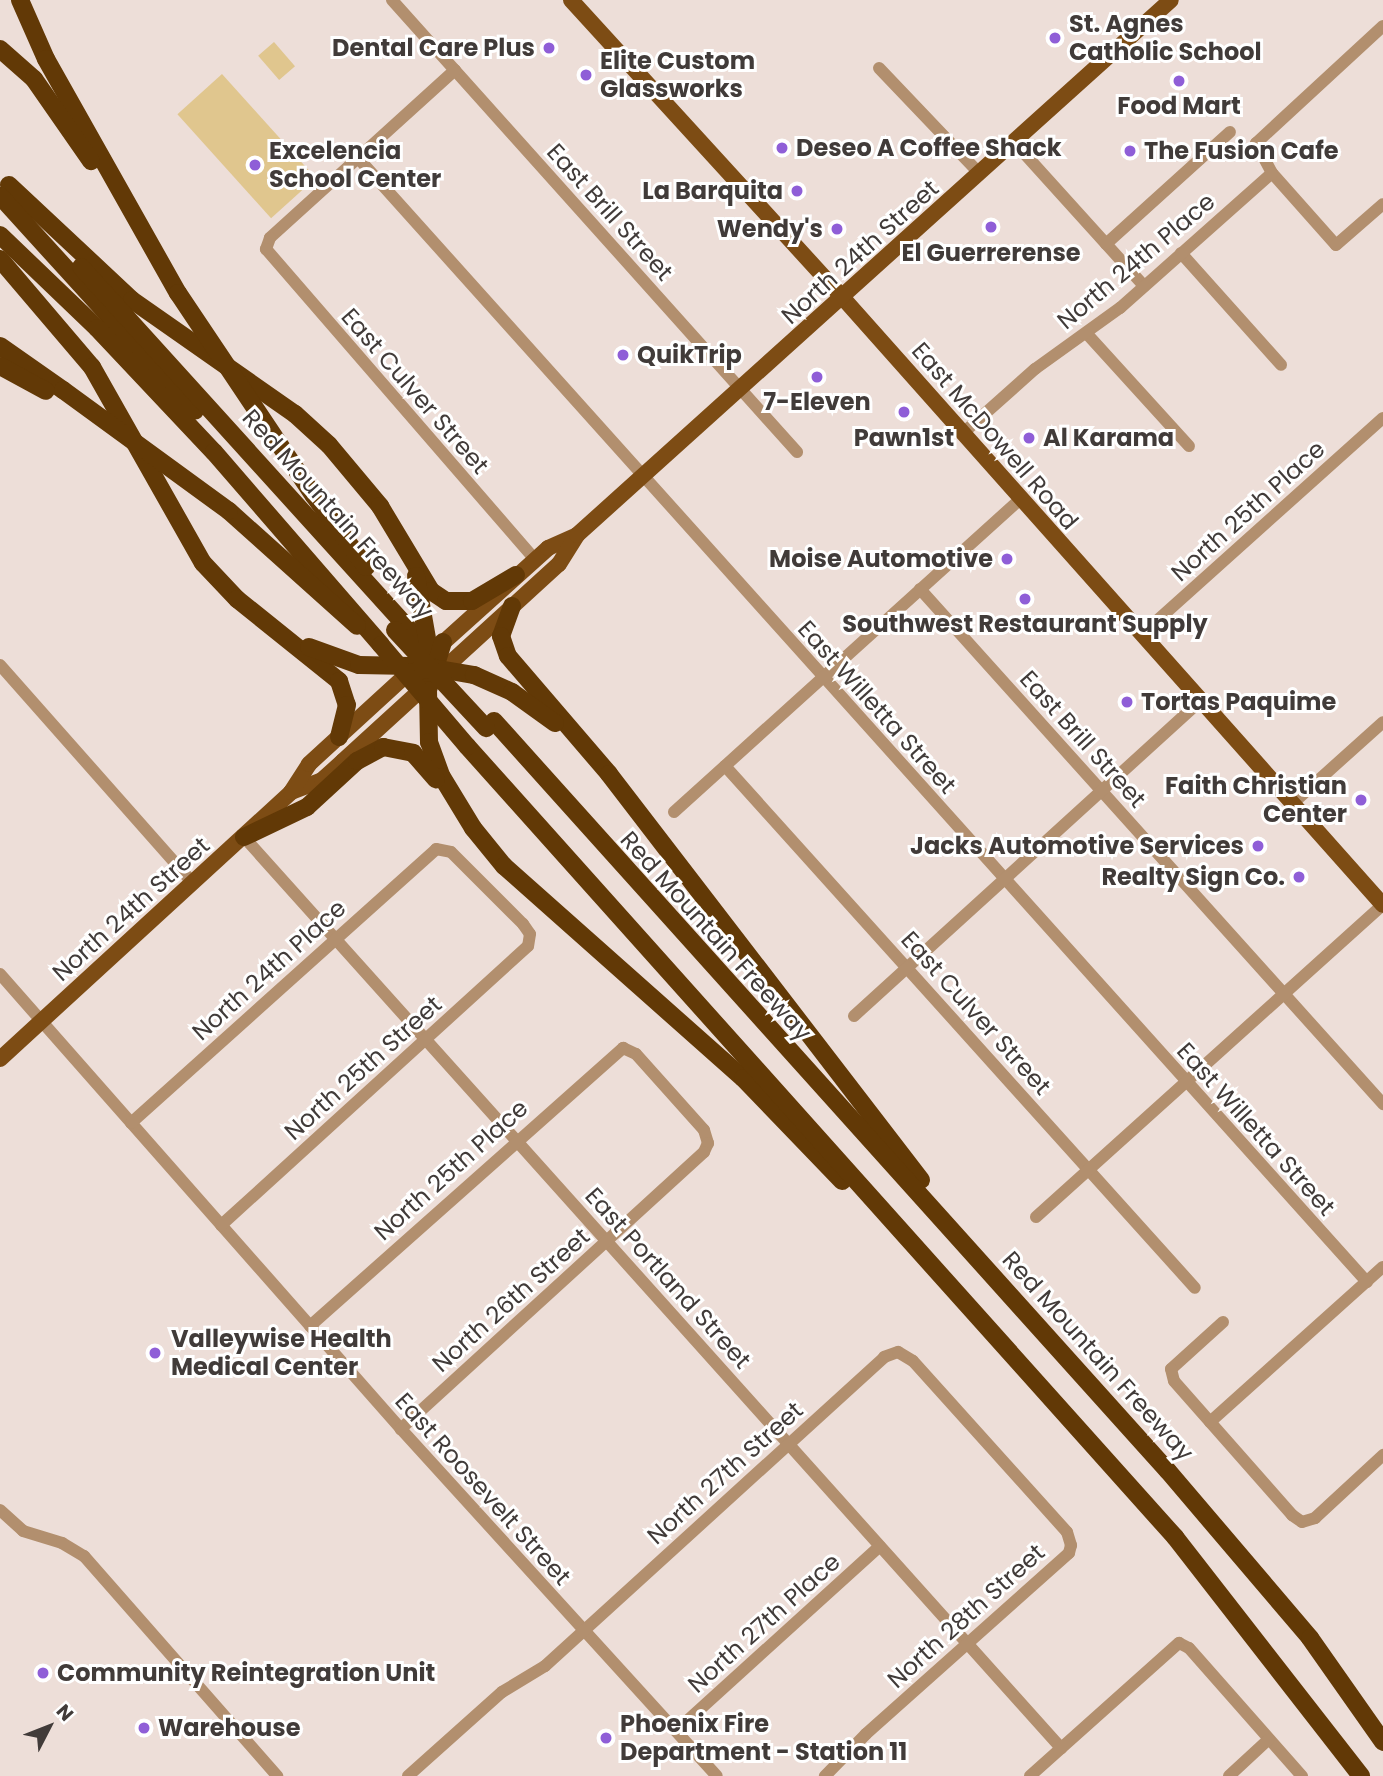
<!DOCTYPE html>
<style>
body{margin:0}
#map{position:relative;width:1383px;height:1776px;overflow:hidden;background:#edded8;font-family:Poppins,sans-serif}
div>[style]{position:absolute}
.green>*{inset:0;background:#e0c68e;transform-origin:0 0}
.minor>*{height:12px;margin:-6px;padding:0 6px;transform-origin:6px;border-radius:6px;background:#b28f6e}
.major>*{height:16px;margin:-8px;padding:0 8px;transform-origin:8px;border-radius:8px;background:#7d4c14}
.highway>*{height:18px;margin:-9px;padding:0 9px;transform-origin:9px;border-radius:9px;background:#623906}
.highway-bridge>*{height:18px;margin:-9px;padding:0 9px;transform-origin:9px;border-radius:9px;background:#623906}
.dots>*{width:19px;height:19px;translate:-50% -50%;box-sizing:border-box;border:4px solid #fff;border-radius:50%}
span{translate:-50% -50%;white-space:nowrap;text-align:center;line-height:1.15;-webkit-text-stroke:6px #fff;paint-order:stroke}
.poi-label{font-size:24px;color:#413b39;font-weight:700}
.left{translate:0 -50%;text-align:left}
.right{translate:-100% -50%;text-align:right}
.street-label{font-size:24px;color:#413b39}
.north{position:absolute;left:14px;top:1692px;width:70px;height:70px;-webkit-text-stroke:5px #fff;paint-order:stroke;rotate:48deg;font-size:19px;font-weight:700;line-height:28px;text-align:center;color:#413b39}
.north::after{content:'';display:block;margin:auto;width:24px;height:32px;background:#413b39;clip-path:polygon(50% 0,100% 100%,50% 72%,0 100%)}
</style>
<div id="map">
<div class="green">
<i style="left:274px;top:42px;width:32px;height:21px;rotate:49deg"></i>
<i style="left:222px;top:74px;width:140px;height:60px;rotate:48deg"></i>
</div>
<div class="minor">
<i style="left:392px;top:0;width:607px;rotate:48.14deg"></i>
<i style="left:1383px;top:26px;width:173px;rotate:137.3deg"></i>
<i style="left:1256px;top:143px;width:34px;rotate:62deg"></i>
<i style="left:1272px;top:173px;width:96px;rotate:48.4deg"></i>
<i style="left:1336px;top:245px;width:62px;rotate:-41.1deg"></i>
<i style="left:879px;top:68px;width:146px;rotate:46.4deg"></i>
<i style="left:455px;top:70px;width:250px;rotate:137.8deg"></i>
<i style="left:270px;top:238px;width:12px;rotate:110deg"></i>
<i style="left:266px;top:249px;width:410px;rotate:49.1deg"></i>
<i style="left:1014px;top:142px;width:194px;rotate:47.9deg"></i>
<i style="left:359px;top:159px;width:1509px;rotate:48.09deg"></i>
<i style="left:1106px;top:244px;width:167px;rotate:-42.1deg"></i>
<i style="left:1181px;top:253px;width:150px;rotate:48.2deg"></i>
<i style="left:1088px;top:335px;width:150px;rotate:47.7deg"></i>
<i style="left:962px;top:434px;width:98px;rotate:-41.7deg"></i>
<i style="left:1035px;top:369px;width:105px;rotate:-35.7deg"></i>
<i style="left:1120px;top:308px;width:203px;rotate:-41.6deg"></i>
<i style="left:920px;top:589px;width:693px;rotate:48.04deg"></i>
<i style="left:1141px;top:635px;width:325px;rotate:-41.9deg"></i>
<i style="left:0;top:665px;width:291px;rotate:48.5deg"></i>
<i style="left:725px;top:766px;width:702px;rotate:48deg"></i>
<i style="left:1292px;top:804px;width:122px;rotate:-42deg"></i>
<i style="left:674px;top:812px;width:467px;rotate:-42.1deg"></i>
<i style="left:244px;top:837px;width:1224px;rotate:48.11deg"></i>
<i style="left:0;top:974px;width:606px;rotate:48.61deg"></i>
<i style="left:401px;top:1429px;width:469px;rotate:47.7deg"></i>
<i style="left:854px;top:1016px;width:468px;rotate:-42.3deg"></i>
<i style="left:131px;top:1123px;width:410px;rotate:-41.9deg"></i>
<i style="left:436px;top:849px;width:15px;rotate:11deg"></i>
<i style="left:451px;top:852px;width:102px;rotate:45deg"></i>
<i style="left:523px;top:924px;width:12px;rotate:55deg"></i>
<i style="left:530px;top:934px;width:12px;rotate:99deg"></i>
<i style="left:528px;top:946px;width:415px;rotate:137.7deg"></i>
<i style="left:1036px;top:1217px;width:467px;rotate:-42deg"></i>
<i style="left:1223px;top:1322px;width:70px;rotate:137.9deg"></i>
<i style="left:1171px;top:1369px;width:12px;rotate:76deg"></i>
<i style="left:1174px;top:1381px;width:179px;rotate:48.6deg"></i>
<i style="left:1292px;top:1515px;width:12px;rotate:35deg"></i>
<i style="left:1302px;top:1522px;width:14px;rotate:-17deg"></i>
<i style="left:1315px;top:1518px;width:93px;rotate:-42.8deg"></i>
<i style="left:310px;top:1326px;width:419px;rotate:-41.6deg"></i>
<i style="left:623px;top:1048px;width:14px;rotate:25deg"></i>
<i style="left:636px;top:1054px;width:102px;rotate:48.2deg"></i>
<i style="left:704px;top:1130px;width:14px;rotate:73deg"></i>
<i style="left:708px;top:1143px;width:10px;rotate:114deg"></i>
<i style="left:704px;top:1152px;width:411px;rotate:137.6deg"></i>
<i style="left:1210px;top:1422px;width:232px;rotate:-41.9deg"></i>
<i style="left:0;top:1510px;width:31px;rotate:42deg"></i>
<i style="left:23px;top:1531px;width:41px;rotate:17.1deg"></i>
<i style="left:62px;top:1543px;width:26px;rotate:31deg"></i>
<i style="left:84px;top:1556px;width:293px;rotate:48.7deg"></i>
<i style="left:676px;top:1731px;width:275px;rotate:-42.2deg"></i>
<i style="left:408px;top:1776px;width:126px;rotate:-41.8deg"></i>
<i style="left:502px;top:1692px;width:50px;rotate:-31.2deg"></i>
<i style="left:545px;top:1666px;width:459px;rotate:-42.3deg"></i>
<i style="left:884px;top:1357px;width:15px;rotate:-20deg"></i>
<i style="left:898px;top:1352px;width:17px;rotate:31deg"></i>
<i style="left:913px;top:1361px;width:230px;rotate:48deg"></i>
<i style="left:1067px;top:1532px;width:14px;rotate:73deg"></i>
<i style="left:1071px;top:1545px;width:8px;rotate:104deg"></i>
<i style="left:1069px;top:1553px;width:272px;rotate:138.3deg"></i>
<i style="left:866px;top:1734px;width:59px;rotate:134.3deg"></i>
<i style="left:1030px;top:1776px;width:200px;rotate:-41.8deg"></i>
<i style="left:1179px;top:1643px;width:11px;rotate:27deg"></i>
<i style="left:1189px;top:1648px;width:171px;rotate:48.6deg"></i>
<i style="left:1229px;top:1776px;width:54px;rotate:-42.8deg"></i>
</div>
<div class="major">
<i style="left:571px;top:0;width:403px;rotate:47.6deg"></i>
<i style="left:843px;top:298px;width:812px;rotate:48.34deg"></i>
<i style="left:436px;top:649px;width:151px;rotate:-42deg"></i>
<i style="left:548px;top:548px;width:32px;rotate:-24deg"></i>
<i style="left:291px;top:792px;width:33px;rotate:-21deg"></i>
<i style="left:322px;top:780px;width:28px;rotate:-42deg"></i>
<i style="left:343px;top:761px;width:292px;rotate:-42.4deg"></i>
<i style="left:559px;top:564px;width:34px;rotate:-58deg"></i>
<i style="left:577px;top:535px;width:799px;rotate:-42.01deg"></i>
<i style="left:0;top:1059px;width:395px;rotate:-42.5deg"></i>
<i style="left:291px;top:792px;width:33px;rotate:-57deg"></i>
<i style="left:309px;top:764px;width:145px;rotate:-42.5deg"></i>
</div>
<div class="highway">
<i style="left:20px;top:0;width:64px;rotate:66.2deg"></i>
<i style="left:46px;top:59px;width:269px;rotate:60.6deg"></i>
<i style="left:0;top:49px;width:45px;rotate:41.4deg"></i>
<i style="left:34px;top:79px;width:100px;rotate:55.2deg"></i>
<i style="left:9px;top:185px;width:168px;rotate:43.1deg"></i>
<i style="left:132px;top:300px;width:199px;rotate:35deg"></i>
<i style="left:295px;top:414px;width:46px;rotate:42.4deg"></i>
<i style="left:329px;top:445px;width:80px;rotate:50.1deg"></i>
<i style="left:380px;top:506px;width:99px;rotate:59deg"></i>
<i style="left:431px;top:591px;width:18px;rotate:34deg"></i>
<i style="left:446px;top:601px;width:26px"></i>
<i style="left:472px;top:601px;width:51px;rotate:-30.6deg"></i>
<i style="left:0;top:196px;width:290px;rotate:47.7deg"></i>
<i style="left:0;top:235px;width:134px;rotate:43.8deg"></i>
<i style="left:97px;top:328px;width:170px;rotate:46.7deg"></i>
<i style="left:214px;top:452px;width:255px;rotate:49.1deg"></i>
<i style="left:0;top:259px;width:142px;rotate:49.6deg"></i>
<i style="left:92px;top:367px;width:225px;rotate:60.5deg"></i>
<i style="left:203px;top:563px;width:50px;rotate:46.6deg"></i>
<i style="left:237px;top:599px;width:131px;rotate:38.8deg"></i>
<i style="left:339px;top:681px;width:25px;rotate:72deg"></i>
<i style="left:347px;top:705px;width:33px;rotate:104deg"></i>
<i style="left:81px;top:267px;width:514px;rotate:47.84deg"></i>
<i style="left:0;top:346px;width:77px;rotate:34.9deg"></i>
<i style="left:0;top:366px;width:52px;rotate:28.5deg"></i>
<i style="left:314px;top:496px;width:88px;rotate:53.8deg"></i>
<i style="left:229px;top:511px;width:172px;rotate:41.9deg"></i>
<i style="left:416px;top:576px;width:80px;rotate:80deg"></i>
<i style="left:512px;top:606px;width:32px;rotate:110deg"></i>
<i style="left:501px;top:636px;width:21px;rotate:71deg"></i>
<i style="left:508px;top:656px;width:155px;rotate:49.4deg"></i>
<i style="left:609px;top:774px;width:512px;rotate:52.46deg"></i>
<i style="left:443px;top:642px;width:50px;rotate:107.4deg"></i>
<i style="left:428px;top:690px;width:52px;rotate:88.9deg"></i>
<i style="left:429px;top:742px;width:37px;rotate:70deg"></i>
<i style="left:442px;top:777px;width:60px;rotate:58.7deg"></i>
<i style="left:473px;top:828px;width:49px;rotate:50.8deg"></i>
<i style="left:504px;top:866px;width:319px;rotate:41.6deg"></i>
<i style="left:743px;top:1078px;width:143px;rotate:46.1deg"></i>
<i style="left:309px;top:647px;width:53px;rotate:19.8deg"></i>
<i style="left:359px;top:665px;width:52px;rotate:1.1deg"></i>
<i style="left:409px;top:673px;width:25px;rotate:-12deg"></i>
<i style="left:433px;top:668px;width:42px;rotate:9.7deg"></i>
<i style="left:474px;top:675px;width:42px;rotate:24.1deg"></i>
<i style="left:512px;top:692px;width:53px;rotate:35.8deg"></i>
<i style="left:494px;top:721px;width:1008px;rotate:48.06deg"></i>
<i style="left:1168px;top:1471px;width:219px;rotate:49.6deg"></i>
<i style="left:1310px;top:1638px;width:127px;rotate:54.9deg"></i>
<i style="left:467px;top:746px;width:1062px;rotate:48.17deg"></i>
<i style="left:1175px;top:1537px;width:303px;rotate:52.1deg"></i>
<i style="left:244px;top:837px;width:70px;rotate:-25.5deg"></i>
<i style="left:307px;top:807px;width:68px;rotate:-42.6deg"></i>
<i style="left:357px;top:761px;width:30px;rotate:-28deg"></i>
<i style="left:383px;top:747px;width:31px;rotate:11deg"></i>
<i style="left:413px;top:753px;width:35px;rotate:49deg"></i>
</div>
<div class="highway-bridge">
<i style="left:178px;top:293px;width:244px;rotate:56.2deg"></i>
<i style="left:63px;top:390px;width:205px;rotate:36.1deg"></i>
<i style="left:395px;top:630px;width:134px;rotate:47.1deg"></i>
<i style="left:381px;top:645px;width:133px;rotate:49.6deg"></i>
</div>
<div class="dots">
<i style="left:1055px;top:38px;background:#8f5ed7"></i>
<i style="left:549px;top:48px;background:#8f5ed7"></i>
<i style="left:586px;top:75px;background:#8f5ed7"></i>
<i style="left:1179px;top:81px;background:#8f5ed7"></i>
<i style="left:782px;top:148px;background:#8f5ed7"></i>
<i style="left:1130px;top:151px;background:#8f5ed7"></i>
<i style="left:255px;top:165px;background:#8f5ed7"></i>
<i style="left:797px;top:191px;background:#8f5ed7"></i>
<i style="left:991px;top:227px;background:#8f5ed7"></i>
<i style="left:837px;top:229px;background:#8f5ed7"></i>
<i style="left:623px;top:355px;background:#8f5ed7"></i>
<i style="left:817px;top:377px;background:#8f5ed7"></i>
<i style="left:904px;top:412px;background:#8f5ed7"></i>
<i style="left:1029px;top:438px;background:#8f5ed7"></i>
<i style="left:1007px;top:559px;background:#8f5ed7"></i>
<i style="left:1025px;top:599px;background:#8f5ed7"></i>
<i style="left:1127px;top:702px;background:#8f5ed7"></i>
<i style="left:1361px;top:800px;background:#8f5ed7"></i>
<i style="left:1258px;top:846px;background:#8f5ed7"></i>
<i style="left:1299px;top:877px;background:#8f5ed7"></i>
<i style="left:155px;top:1353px;background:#8f5ed7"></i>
<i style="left:43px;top:1673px;background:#8f5ed7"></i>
<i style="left:144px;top:1728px;background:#8f5ed7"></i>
<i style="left:606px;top:1738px;background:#8f5ed7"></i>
</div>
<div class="poi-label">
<span class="left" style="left:1069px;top:38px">St. Agnes<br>Catholic School</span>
<span class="right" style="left:535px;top:48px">Dental Care Plus</span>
<span class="left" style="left:600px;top:75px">Elite Custom<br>Glassworks</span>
<span style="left:1179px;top:106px">Food Mart</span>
<span class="left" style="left:796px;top:148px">Deseo A Coffee Shack</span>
<span class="left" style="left:269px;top:165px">Excelencia<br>School Center</span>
<span class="left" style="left:1144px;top:151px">The Fusion Cafe</span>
<span class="right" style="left:783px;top:191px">La Barquita</span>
<span class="right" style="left:823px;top:229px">Wendy's</span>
<span style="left:991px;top:253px">El Guerrerense</span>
<span class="left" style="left:637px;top:355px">QuikTrip</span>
<span style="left:817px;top:402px">7-Eleven</span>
<span style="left:904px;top:438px">Pawn1st</span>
<span class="left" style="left:1043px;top:438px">Al Karama</span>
<span class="right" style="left:993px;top:559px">Moise Automotive</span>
<span style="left:1025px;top:624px">Southwest Restaurant Supply</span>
<span class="left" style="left:1141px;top:702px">Tortas Paquime</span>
<span class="right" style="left:1347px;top:800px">Faith Christian<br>Center</span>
<span class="right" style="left:1244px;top:846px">Jacks Automotive Services</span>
<span class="right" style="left:1285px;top:877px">Realty Sign Co.</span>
<span class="left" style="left:171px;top:1353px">Valleywise Health<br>Medical Center</span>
<span class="left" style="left:57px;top:1673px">Community Reintegration Unit</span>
<span class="left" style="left:620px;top:1738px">Phoenix Fire<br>Department - Station 11</span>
<span class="left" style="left:158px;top:1728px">Warehouse</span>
</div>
<div class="street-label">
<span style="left:610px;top:212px;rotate:48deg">East Brill Street</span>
<span style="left:860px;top:252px;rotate:-42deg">North 24th Street</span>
<span style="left:1136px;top:261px;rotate:-40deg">North 24th Place</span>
<span style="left:415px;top:391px;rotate:49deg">East Culver Street</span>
<span style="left:995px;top:436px;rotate:49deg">East McDowell Road</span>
<span style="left:1248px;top:511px;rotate:-42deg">North 25th Place</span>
<span style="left:338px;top:514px;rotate:48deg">Red Mountain Freeway</span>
<span style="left:877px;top:707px;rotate:48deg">East Willetta Street</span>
<span style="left:1083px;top:739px;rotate:48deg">East Brill Street</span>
<span style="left:131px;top:909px;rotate:-42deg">North 24th Street</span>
<span style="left:716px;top:936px;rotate:48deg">Red Mountain Freeway</span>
<span style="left:269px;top:970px;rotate:-42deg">North 24th Place</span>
<span style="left:976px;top:1013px;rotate:48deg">East Culver Street</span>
<span style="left:363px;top:1068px;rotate:-42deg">North 25th Street</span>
<span style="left:1256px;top:1129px;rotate:48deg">East Willetta Street</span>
<span style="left:451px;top:1170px;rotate:-42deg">North 25th Place</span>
<span style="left:668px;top:1278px;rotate:48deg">East Portland Street</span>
<span style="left:511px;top:1300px;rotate:-42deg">North 26th Street</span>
<span style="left:1098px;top:1356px;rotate:48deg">Red Mountain Freeway</span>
<span style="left:725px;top:1473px;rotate:-42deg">North 27th Street</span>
<span style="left:483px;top:1489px;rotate:48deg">East Roosevelt Street</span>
<span style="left:966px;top:1616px;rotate:-42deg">North 28th Street</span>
<span style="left:764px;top:1623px;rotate:-42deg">North 27th Place</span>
</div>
<div class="north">N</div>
</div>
